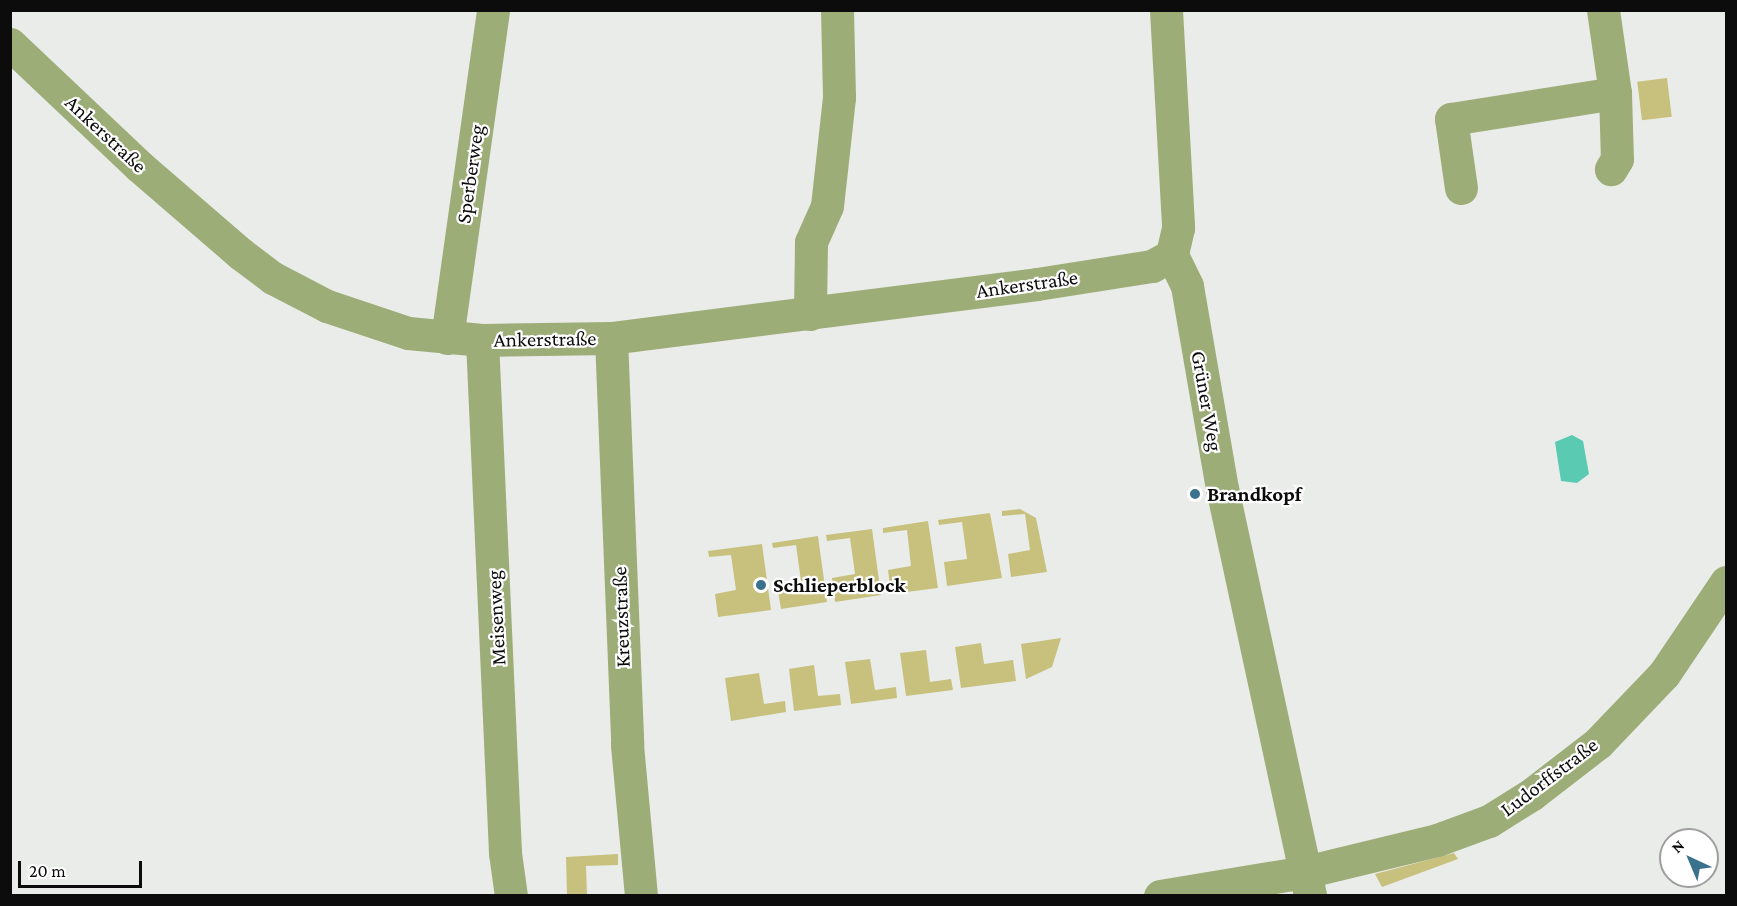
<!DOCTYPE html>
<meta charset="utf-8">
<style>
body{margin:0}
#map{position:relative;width:1737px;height:906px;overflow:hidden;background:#eaece9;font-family:"Crimson Pro",serif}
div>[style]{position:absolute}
.green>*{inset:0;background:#c7c17d;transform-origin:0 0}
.water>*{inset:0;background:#5acab3}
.minor>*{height:33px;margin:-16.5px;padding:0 16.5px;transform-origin:16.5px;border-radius:16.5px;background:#9dad78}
.dots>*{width:16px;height:16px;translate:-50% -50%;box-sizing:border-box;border:3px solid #fff;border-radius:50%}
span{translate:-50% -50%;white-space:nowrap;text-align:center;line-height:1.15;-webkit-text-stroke:4.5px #fff;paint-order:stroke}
.street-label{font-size:21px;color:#0b0c0b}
.poi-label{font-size:21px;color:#0b0c0b;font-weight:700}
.left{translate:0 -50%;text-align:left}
.frame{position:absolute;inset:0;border:12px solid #0b0c0b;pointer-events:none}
.north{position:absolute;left:1659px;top:828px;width:60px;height:60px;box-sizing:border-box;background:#fff;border:2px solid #9d9e9d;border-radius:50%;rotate:316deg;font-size:16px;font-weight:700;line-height:24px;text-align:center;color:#0b0c0b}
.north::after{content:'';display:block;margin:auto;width:21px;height:27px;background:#3a718c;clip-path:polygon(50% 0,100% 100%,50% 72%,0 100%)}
.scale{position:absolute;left:18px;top:861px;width:124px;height:27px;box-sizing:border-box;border:3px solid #0b0c0b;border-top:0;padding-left:8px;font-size:18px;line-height:21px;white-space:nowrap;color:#0b0c0b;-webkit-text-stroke:4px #fff;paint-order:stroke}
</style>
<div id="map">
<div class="green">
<i style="left:1667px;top:78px;width:39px;height:30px;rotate:83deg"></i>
<i style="clip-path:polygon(1020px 509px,1036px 518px,1047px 572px,1011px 577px,1008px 554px,1030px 550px,1025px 514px,1002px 516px,1002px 511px)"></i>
<i style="clip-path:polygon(990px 513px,1002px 578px,947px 586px,944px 562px,967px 559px,962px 522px,939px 525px,938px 520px)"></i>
<i style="clip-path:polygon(928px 521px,938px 588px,891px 594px,888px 570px,911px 566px,907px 530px,883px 533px,883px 528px)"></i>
<i style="clip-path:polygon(872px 529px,881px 595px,835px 602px,832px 578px,855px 574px,850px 538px,827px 541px,826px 535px)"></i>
<i style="clip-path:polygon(818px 536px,827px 602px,781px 609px,777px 585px,801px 581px,796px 545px,773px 548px,772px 543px)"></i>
<i style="clip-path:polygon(762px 544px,771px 610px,718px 617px,715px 594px,736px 590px,731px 555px,709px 557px,708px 551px)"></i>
<i style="clip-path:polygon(1061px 638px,1052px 667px,1026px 679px,1021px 644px)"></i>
<i style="clip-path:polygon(981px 643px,984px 664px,1013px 660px,1016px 681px,961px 688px,955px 647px)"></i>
<i style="clip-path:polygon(926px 650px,930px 682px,951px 679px,953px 690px,906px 696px,900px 653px)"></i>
<i style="clip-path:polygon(870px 659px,875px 690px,896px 687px,897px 698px,851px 704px,845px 662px)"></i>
<i style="clip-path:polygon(814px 665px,818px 696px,840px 694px,841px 705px,794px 711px,789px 669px)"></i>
<i style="clip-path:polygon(759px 673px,764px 704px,785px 701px,786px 712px,731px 721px,725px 678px)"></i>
<i style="clip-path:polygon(1454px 853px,1458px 859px,1382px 887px,1375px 874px)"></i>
<i style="clip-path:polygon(618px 854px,618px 865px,586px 866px,587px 895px,567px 895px,566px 857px)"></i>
</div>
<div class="water">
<i style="clip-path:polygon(1572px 435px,1583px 441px,1589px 474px,1577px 483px,1561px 481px,1555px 442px)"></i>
</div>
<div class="minor">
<i style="left:1166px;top:10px;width:218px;rotate:86.8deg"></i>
<i style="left:1178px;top:228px;width:28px;rotate:103deg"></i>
<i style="left:1172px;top:255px;width:34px;rotate:64deg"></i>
<i style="left:1187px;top:286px;width:205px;rotate:80.2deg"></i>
<i style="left:1222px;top:488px;width:417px;rotate:77.8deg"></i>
<i style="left:1603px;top:10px;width:84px;rotate:81.8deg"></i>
<i style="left:1615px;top:93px;width:66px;rotate:88.3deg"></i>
<i style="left:1617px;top:159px;width:12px;rotate:121deg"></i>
<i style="left:10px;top:44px;width:178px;rotate:43.4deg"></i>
<i style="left:139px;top:166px;width:135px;rotate:40.8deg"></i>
<i style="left:241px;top:254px;width:40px;rotate:37deg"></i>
<i style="left:273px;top:278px;width:61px;rotate:27.4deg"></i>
<i style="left:327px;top:306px;width:85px;rotate:18.4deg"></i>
<i style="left:408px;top:333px;width:74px;rotate:5.4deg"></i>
<i style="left:482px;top:340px;width:129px;rotate:-0.9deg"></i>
<i style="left:611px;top:338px;width:429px;rotate:-7.2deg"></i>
<i style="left:1037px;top:284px;width:116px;rotate:-8.9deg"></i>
<i style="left:1152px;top:266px;width:23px;rotate:-29deg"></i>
<i style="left:1461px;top:188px;width:70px;rotate:-98.2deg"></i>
<i style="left:1451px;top:119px;width:166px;rotate:-9deg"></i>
<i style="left:810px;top:314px;width:72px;rotate:-89.2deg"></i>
<i style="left:811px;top:242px;width:39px;rotate:-66deg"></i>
<i style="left:827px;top:206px;width:110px;rotate:-83.7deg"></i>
<i style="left:839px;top:97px;width:87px;rotate:-91.3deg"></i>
<i style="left:447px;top:338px;width:331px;rotate:-82deg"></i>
<i style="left:611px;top:338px;width:407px;rotate:87.7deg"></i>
<i style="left:627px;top:745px;width:152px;rotate:84.7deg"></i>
<i style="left:482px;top:340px;width:514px;rotate:87.43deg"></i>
<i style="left:505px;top:853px;width:43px;rotate:82.1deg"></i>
<i style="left:1160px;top:896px;width:147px;rotate:-9.4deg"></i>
<i style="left:1305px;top:872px;width:136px;rotate:-13.6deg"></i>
<i style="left:1437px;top:840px;width:55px;rotate:-20.1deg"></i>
<i style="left:1489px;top:821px;width:51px;rotate:-32.1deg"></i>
<i style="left:1532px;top:794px;width:83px;rotate:-37.7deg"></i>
<i style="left:1598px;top:743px;width:95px;rotate:-46.3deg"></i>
<i style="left:1664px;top:674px;width:111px;rotate:-56deg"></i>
</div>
<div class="dots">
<i style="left:1195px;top:494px;background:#3a718c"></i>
<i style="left:761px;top:585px;background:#3a718c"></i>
</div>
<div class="street-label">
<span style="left:106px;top:134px;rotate:43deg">Ankerstraße</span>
<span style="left:470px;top:174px;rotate:-82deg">Sperberweg</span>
<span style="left:1027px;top:284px;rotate:-8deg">Ankerstraße</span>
<span style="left:545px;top:339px;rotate:-1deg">Ankerstraße</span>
<span style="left:1207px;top:401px;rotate:80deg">Grüner Weg</span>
<span style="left:621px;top:617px;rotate:-92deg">Kreuzstraße</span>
<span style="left:496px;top:618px;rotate:-93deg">Meisenweg</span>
<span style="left:1549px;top:777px;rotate:-37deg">Ludorffstraße</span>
</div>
<div class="poi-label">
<span class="left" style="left:1207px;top:494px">Brandkopf</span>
<span class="left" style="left:773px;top:585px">Schlieperblock</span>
</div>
<div class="frame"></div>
<div class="north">N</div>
<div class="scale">20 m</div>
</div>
